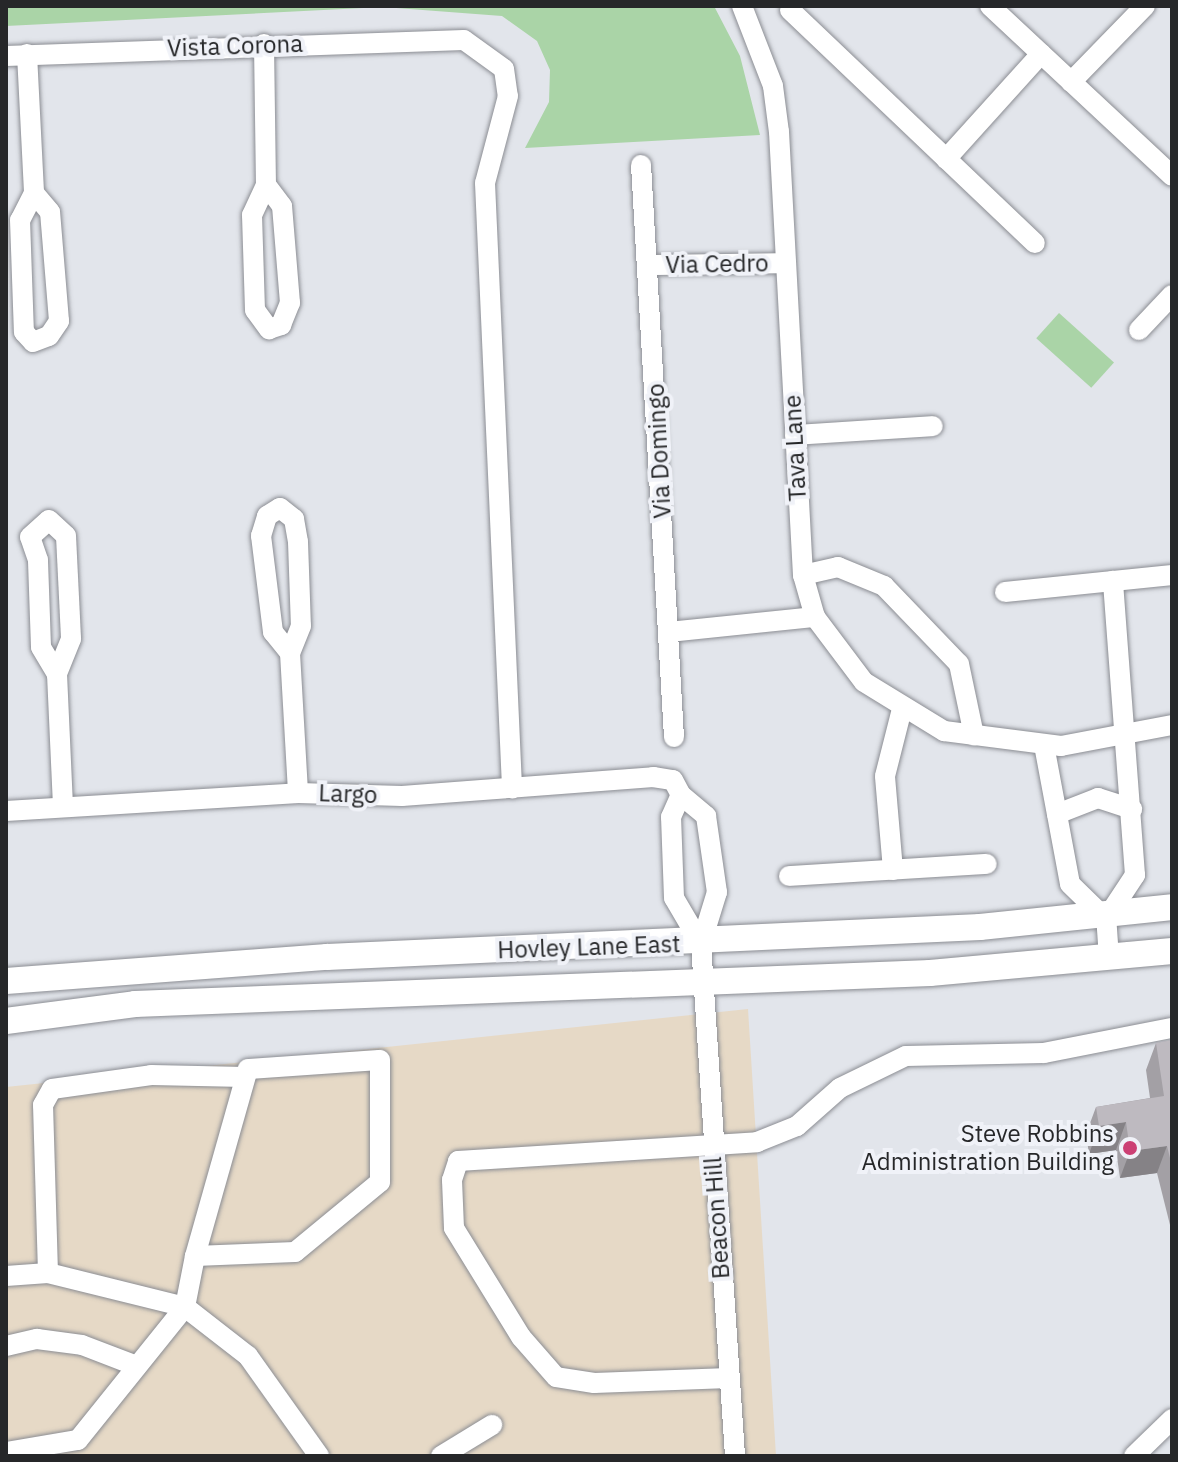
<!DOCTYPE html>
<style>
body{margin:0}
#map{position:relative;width:1178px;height:1462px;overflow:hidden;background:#e2e5eb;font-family:"IBM Plex Sans",sans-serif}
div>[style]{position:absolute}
.commercial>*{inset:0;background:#e6d9c6}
.green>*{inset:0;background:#aad4a7;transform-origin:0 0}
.roads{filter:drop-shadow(0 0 2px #8b8d93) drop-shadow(0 0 2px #8b8d93)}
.minor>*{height:20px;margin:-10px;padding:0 10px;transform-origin:10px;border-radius:10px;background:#fff}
.major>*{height:26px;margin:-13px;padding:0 13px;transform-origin:13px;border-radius:13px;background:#fff}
.wall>*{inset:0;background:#a3a0a5}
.shaded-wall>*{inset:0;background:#858286}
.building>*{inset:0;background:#bebac0}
.dots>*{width:22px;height:22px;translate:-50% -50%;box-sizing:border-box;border:4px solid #f0f2f8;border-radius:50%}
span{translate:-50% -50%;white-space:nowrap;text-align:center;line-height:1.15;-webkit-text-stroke:8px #f0f2f8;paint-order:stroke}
.street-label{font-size:24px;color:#262729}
.poi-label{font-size:24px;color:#262729}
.right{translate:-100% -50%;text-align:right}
.frame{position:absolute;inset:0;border:8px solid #262729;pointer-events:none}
</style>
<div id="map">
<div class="commercial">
<i style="clip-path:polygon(748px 1009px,776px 1456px,6px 1456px,6px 1087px)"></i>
</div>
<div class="green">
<i style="clip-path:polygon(6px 6px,714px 6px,740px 56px,760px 135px,525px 148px,549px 102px,550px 70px,537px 41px,502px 16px,383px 7px,6px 26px)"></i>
<i style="left:1059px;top:313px;width:74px;height:34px;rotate:42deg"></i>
</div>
<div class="roads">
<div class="minor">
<i style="left:742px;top:6px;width:86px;rotate:68.8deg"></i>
<i style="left:773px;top:86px;width:46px;rotate:82.6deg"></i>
<i style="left:779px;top:132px;width:444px;rotate:86.9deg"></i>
<i style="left:803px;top:575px;width:44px;rotate:74.1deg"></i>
<i style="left:815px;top:617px;width:81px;rotate:53deg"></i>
<i style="left:864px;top:682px;width:94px;rotate:31.5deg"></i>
<i style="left:944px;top:731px;width:118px;rotate:7.3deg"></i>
<i style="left:1061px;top:746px;width:113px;rotate:-10.7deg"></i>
<i style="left:990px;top:6px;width:249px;rotate:43deg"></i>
<i style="left:790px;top:10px;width:338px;rotate:43.6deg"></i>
<i style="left:264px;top:44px;width:141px;rotate:89.2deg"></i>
<i style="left:266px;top:185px;width:33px;rotate:115deg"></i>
<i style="left:252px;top:215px;width:95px;rotate:88.2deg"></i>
<i style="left:255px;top:310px;width:24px;rotate:54deg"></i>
<i style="left:269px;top:329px;width:13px;rotate:-18deg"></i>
<i style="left:281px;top:325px;width:24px;rotate:-68deg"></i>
<i style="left:290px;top:303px;width:97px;rotate:-94.7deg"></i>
<i style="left:282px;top:206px;width:26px;rotate:-127deg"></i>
<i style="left:27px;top:54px;width:139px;rotate:87.1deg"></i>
<i style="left:34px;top:193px;width:30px;rotate:117deg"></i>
<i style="left:20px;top:220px;width:112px;rotate:88deg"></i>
<i style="left:24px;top:332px;width:13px;rotate:48deg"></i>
<i style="left:33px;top:342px;width:17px;rotate:-21deg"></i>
<i style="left:49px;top:336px;width:18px;rotate:-56deg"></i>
<i style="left:59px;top:321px;width:109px;rotate:-94.7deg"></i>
<i style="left:50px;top:212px;width:25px;rotate:-130deg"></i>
<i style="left:6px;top:56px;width:458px;rotate:-2deg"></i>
<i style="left:464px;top:40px;width:49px;rotate:35.9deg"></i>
<i style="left:504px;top:69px;width:27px;rotate:82deg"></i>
<i style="left:508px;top:96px;width:90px;rotate:104.8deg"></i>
<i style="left:485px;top:183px;width:606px;rotate:87.44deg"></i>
<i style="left:1071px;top:82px;width:106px;rotate:-45.8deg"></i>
<i style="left:946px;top:159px;width:142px;rotate:-47.9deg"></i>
<i style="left:641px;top:165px;width:573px;rotate:86.7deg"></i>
<i style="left:648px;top:265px;width:138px;rotate:-0.8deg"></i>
<i style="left:1139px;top:330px;width:48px;rotate:-46.7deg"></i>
<i style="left:795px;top:435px;width:138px;rotate:-3.7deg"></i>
<i style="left:803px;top:575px;width:36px;rotate:-13deg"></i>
<i style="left:838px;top:567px;width:50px;rotate:22.4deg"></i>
<i style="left:884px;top:586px;width:108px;rotate:46.1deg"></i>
<i style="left:959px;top:664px;width:73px;rotate:78.1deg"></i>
<i style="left:1005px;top:592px;width:168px;rotate:-5.8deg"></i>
<i style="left:669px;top:632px;width:147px;rotate:-5.9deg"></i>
<i style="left:290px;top:653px;width:27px;rotate:-129deg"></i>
<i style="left:273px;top:632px;width:97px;rotate:-97.1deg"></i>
<i style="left:261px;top:536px;width:21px;rotate:-73deg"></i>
<i style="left:267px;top:516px;width:15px;rotate:-32deg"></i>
<i style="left:280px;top:508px;width:18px;rotate:38deg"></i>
<i style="left:294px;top:519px;width:23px;rotate:80deg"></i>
<i style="left:298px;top:542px;width:84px;rotate:88deg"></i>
<i style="left:301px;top:626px;width:29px;rotate:112deg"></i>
<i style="left:290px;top:653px;width:140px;rotate:86.7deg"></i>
<i style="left:57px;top:674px;width:31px;rotate:-121deg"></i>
<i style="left:41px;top:647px;width:87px;rotate:-92deg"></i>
<i style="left:38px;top:560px;width:24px;rotate:-109deg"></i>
<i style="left:30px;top:537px;width:25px;rotate:-42deg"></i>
<i style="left:49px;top:520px;width:23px;rotate:43deg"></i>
<i style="left:66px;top:536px;width:103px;rotate:87.2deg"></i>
<i style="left:71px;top:639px;width:38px;rotate:112deg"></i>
<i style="left:57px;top:674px;width:132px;rotate:87.4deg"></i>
<i style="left:1044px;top:745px;width:141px;rotate:79.4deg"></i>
<i style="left:1070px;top:884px;width:50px;rotate:44.2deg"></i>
<i style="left:681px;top:795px;width:33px;rotate:40deg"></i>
<i style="left:706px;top:816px;width:77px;rotate:81.8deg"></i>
<i style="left:717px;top:892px;width:54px;rotate:107.1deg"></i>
<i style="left:701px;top:944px;width:53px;rotate:-120.4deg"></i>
<i style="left:674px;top:898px;width:81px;rotate:-92.1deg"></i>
<i style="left:671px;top:817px;width:24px;rotate:-66deg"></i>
<i style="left:6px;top:811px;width:293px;rotate:-3.5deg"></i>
<i style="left:298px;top:793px;width:104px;rotate:1.7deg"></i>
<i style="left:402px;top:796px;width:252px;rotate:-4.3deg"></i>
<i style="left:653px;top:777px;width:20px;rotate:9deg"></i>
<i style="left:673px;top:780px;width:17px;rotate:62deg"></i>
<i style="left:1057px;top:814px;width:44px;rotate:-21.3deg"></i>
<i style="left:1098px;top:798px;width:36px;rotate:18deg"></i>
<i style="left:893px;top:870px;width:94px;rotate:-94.9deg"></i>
<i style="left:885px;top:776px;width:69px;rotate:-75.8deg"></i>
<i style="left:789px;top:876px;width:198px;rotate:-3.5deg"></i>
<i style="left:701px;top:944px;width:513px;rotate:86.2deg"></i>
<i style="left:1109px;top:958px;width:39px;rotate:-94deg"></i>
<i style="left:1106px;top:919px;width:53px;rotate:-56.6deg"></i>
<i style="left:1135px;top:875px;width:295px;rotate:-94.3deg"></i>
<i style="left:48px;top:1273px;width:168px;rotate:-91.7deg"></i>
<i style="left:43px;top:1105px;width:18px;rotate:-61deg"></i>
<i style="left:52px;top:1089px;width:100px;rotate:-8deg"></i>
<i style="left:151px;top:1075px;width:94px;rotate:1.2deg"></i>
<i style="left:6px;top:1276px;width:42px;rotate:-4.1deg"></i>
<i style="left:48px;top:1273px;width:141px;rotate:13.9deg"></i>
<i style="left:185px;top:1307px;width:80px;rotate:37.9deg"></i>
<i style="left:248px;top:1356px;width:123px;rotate:54.6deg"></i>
<i style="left:6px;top:1346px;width:32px;rotate:-13deg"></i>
<i style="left:37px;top:1339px;width:45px;rotate:7.6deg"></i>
<i style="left:82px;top:1345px;width:59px;rotate:20.9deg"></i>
<i style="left:729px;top:1378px;width:135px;rotate:177.9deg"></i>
<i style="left:594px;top:1383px;width:38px;rotate:-171deg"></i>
<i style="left:556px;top:1377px;width:53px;rotate:-131.2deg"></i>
<i style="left:521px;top:1337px;width:128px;rotate:-121.6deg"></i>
<i style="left:454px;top:1228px;width:48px;rotate:-92.4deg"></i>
<i style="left:452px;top:1180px;width:20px;rotate:-72deg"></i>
<i style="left:458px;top:1161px;width:300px;rotate:-3.6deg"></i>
<i style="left:757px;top:1142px;width:43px;rotate:-21.8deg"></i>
<i style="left:797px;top:1126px;width:57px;rotate:-41.5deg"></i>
<i style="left:840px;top:1088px;width:73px;rotate:-25.9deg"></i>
<i style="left:906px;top:1056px;width:138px;rotate:-1.2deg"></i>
<i style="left:1044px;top:1053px;width:130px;rotate:-11.1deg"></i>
<i style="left:6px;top:1452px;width:73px;rotate:-9.5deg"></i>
<i style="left:78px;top:1440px;width:171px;rotate:-51.2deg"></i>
<i style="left:185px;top:1307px;width:52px;rotate:-78.9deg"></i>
<i style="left:195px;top:1256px;width:194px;rotate:-74.2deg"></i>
<i style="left:248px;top:1069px;width:132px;rotate:-3.9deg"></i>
<i style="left:380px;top:1060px;width:122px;rotate:90deg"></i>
<i style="left:380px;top:1182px;width:110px;rotate:140.5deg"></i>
<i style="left:295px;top:1252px;width:100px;rotate:177.7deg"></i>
<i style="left:441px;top:1456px;width:60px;rotate:-31.3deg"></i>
<i style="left:1134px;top:1456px;width:53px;rotate:-44.2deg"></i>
</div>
<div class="major">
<i style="left:6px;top:981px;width:322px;rotate:-4.3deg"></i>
<i style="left:327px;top:957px;width:654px;rotate:-2.63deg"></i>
<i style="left:980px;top:927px;width:193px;rotate:-5.9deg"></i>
<i style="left:6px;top:1021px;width:130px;rotate:-7.5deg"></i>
<i style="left:135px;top:1004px;width:796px;rotate:-2.23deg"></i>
<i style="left:930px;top:973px;width:243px;rotate:-5.2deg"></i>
</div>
</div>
<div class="wall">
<i style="clip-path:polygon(1172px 1040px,1172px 1233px,1157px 1173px,1120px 1178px,1116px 1150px,1089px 1154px,1086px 1134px,1096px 1107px,1150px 1098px,1146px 1070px,1156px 1043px)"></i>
</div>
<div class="shaded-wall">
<i style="clip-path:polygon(1126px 1122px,1116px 1150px,1089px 1154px,1099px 1126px)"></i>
<i style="clip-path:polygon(1167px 1146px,1157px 1173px,1120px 1178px,1130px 1151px)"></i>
</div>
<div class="building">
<i style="clip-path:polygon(1172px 1040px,1172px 1166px,1167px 1146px,1130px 1151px,1126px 1122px,1099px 1126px,1096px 1107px,1164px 1096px,1156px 1043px)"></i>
</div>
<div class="dots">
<i style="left:1130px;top:1148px;background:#cc4074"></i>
</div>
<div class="street-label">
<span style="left:235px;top:46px;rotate:-2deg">Vista Corona</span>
<span style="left:717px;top:264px;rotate:-1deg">Via Cedro</span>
<span style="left:795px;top:448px;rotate:-93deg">Tava Lane</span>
<span style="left:659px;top:451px;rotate:-93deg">Via Domingo</span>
<span style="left:348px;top:794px;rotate:2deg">Largo</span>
<span style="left:589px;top:947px;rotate:-2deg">Hovley Lane East</span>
<span style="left:717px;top:1218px;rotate:-94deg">Beacon Hill</span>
</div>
<div class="poi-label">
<span class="right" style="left:1114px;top:1148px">Steve Robbins<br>Administration Building</span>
</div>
<div class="frame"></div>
</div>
